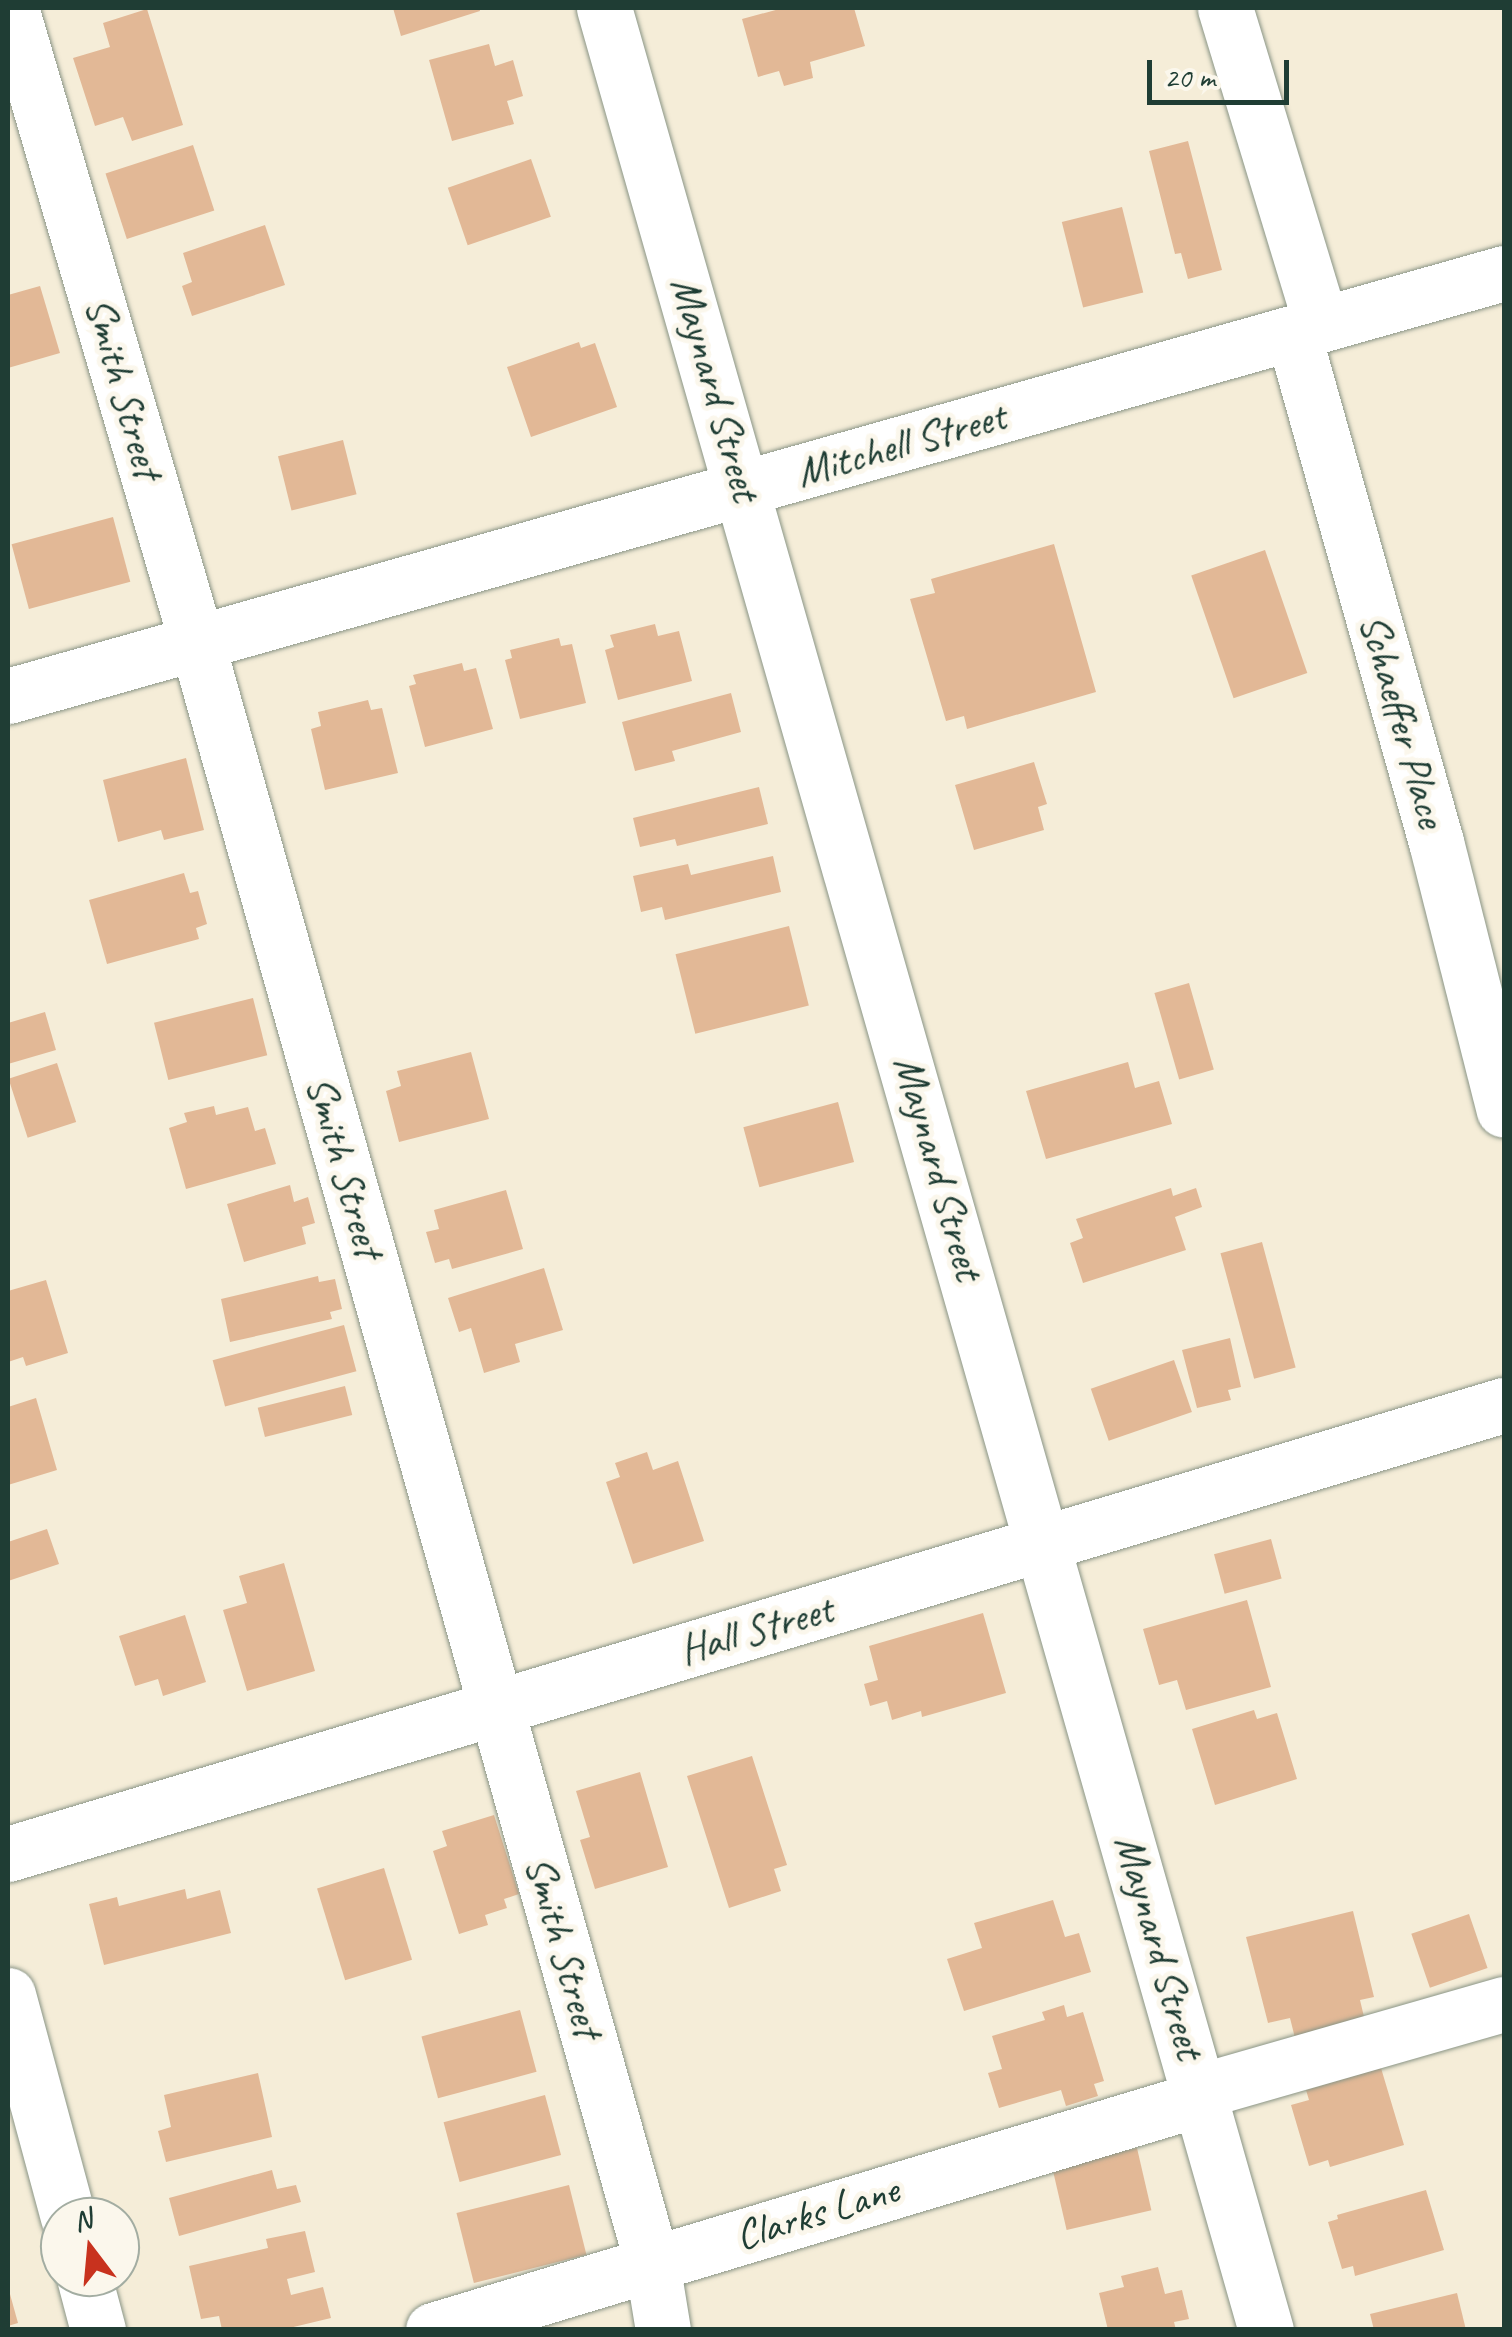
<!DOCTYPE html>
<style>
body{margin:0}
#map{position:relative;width:1512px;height:2337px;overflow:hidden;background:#f5edd8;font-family:Caveat,sans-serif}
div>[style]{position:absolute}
.building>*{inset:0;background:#e2b896;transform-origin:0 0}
.roads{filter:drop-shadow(0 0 2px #8a9586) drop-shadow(0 0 2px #8a9586)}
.minor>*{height:55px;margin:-27.5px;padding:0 27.5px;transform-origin:27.5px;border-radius:27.5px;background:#fff}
span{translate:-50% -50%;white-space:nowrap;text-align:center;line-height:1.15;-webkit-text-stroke:10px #fbf7ec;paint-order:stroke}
.street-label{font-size:42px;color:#1f3d34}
.frame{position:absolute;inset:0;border:10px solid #1f3d34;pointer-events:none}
.north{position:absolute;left:40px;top:2197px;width:100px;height:100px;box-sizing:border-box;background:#fbf7ec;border:2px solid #a3ada2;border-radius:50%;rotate:344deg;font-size:28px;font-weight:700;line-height:40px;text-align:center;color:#1f3d34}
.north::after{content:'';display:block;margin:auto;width:35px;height:45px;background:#c8321e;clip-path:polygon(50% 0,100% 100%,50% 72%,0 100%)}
.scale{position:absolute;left:1147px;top:60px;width:142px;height:45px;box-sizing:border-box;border:5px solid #1f3d34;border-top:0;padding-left:12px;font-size:30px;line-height:35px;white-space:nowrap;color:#1f3d34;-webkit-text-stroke:8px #fbf7ec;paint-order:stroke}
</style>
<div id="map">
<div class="building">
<i style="clip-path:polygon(393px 8px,479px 8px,480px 11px,401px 36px)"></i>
<i style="clip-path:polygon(783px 8px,854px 8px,865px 46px,810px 62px,813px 78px,784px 86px,779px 71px,758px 77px,742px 19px)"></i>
<i style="clip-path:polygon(147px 9px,183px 125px,132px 141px,123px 117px,95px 126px,73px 58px,110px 47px,103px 23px)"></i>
<i style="clip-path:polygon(489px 44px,495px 66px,513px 60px,523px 96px,507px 101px,514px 124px,452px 141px,429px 60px)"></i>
<i style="clip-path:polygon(1188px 141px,1222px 270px,1188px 279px,1181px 253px,1175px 254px,1149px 151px)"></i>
<i style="left:193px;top:145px;width:69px;height:92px;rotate:72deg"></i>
<i style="left:531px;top:159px;width:61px;height:88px;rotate:71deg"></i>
<i style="left:1122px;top:207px;width:88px;height:62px;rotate:76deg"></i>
<i style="clip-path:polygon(265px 225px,285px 285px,192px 316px,182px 286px,192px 282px,183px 253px)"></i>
<i style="clip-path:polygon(40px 286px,60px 353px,8px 368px,8px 295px)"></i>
<i style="clip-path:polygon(579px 342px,581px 348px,595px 343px,617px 407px,531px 437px,507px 367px)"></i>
<i style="left:343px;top:440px;width:56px;height:67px;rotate:76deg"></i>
<i style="left:113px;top:517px;width:67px;height:105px;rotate:75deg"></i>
<i style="clip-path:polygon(1054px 544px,1096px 692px,967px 729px,964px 716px,946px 721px,910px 599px,935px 593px,931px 579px)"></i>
<i style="left:1265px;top:550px;width:130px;height:78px;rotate:71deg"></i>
<i style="clip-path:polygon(655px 624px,658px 636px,679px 631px,692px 681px,618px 700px,605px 650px,614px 647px,610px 635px)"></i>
<i style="clip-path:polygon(559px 638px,561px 646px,572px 644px,586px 703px,520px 719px,505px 660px,512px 658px,510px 650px)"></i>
<i style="clip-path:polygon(462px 663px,464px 671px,476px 668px,493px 729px,425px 747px,409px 686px,416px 684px,413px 675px)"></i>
<i style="clip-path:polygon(731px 693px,741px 732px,672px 751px,675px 761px,635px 771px,622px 722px)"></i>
<i style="clip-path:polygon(368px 700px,371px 710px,382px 708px,398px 773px,325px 790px,311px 729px,321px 726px,318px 712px)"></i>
<i style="clip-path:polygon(186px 758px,204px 830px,164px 840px,161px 830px,118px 842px,103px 780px)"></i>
<i style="clip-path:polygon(1034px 762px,1047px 804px,1038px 807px,1044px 830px,974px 850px,955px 785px)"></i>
<i style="clip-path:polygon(759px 787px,768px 824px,677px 846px,675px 839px,640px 847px,633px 818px)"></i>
<i style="clip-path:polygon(773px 856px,781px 892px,665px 920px,662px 907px,641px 912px,633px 876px,688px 864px,691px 875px)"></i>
<i style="clip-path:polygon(184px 873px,190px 893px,198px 891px,207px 924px,196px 928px,199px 939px,107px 964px,89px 900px)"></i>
<i style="left:789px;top:926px;width:82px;height:117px;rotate:76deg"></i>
<i style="left:1189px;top:983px;width:90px;height:36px;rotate:74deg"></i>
<i style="left:253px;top:998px;width:59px;height:102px;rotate:76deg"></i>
<i style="clip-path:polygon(45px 1012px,56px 1050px,8px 1064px,8px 1023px)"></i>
<i style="clip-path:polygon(471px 1052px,489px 1119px,399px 1142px,386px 1091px,401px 1086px,397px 1071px)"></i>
<i style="clip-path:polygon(1128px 1062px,1135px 1088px,1159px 1081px,1172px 1124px,1046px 1159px,1026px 1091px)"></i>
<i style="left:57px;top:1063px;width:62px;height:51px;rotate:72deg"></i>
<i style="left:838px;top:1102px;width:62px;height:98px;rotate:75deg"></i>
<i style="clip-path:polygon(214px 1106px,216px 1115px,248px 1107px,255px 1131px,265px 1128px,276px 1164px,186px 1189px,169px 1128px,187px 1122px,184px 1113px)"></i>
<i style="clip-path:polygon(290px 1185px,294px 1202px,308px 1197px,315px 1223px,302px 1227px,306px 1244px,244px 1262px,227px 1204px)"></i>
<i style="clip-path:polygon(1171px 1188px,1173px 1196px,1196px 1188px,1202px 1207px,1175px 1217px,1186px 1250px,1083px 1283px,1070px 1243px,1083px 1238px,1076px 1219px)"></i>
<i style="clip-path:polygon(506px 1190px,523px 1249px,452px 1269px,449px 1259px,435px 1263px,426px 1232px,439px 1229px,434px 1210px)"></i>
<i style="left:1262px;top:1242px;width:130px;height:43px;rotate:75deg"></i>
<i style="clip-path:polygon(544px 1268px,563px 1330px,515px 1344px,520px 1362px,484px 1373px,471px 1328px,459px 1332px,448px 1298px)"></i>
<i style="clip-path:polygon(318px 1276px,319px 1282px,335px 1279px,342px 1309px,330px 1312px,332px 1319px,230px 1342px,221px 1299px)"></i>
<i style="clip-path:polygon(46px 1280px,68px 1353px,26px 1366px,23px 1357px,8px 1362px,8px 1291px)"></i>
<i style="left:344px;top:1325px;width:48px;height:136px;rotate:75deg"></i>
<i style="clip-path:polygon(1230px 1338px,1241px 1387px,1228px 1390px,1231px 1400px,1197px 1408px,1182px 1350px)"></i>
<i style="left:1174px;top:1360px;width:55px;height:88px;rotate:71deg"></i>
<i style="left:345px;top:1386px;width:30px;height:90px;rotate:76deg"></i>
<i style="clip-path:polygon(36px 1398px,57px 1470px,8px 1485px,8px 1407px)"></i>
<i style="clip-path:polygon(647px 1452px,653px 1470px,678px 1461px,704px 1541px,633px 1564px,606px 1482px,620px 1477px,615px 1463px)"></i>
<i style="clip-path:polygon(47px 1529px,59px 1564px,8px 1581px,8px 1542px)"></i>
<i style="left:1271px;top:1539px;width:41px;height:59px;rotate:75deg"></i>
<i style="clip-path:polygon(284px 1563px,315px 1671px,247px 1691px,223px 1610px,247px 1603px,239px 1576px)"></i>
<i style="clip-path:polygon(1247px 1600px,1271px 1687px,1186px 1710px,1177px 1680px,1159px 1685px,1143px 1629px)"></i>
<i style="clip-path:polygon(983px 1613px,1006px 1693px,922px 1717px,921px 1711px,892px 1720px,887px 1701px,870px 1706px,864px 1684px,878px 1680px,869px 1646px)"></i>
<i style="clip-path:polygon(185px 1615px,206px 1682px,163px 1696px,158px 1679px,135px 1686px,119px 1636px)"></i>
<i style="clip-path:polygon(1254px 1710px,1257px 1719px,1277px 1713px,1297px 1779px,1215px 1805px,1192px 1729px)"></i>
<i style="clip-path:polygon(752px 1756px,787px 1865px,774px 1869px,781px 1891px,729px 1908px,687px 1776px)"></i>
<i style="clip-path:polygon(640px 1772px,668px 1867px,595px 1889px,580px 1840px,590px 1837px,576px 1791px)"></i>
<i style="clip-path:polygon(494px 1815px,519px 1894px,504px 1899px,507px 1908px,485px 1915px,488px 1925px,459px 1934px,433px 1851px,447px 1846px,442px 1831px)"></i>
<i style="left:384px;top:1868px;width:96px;height:70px;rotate:73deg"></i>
<i style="clip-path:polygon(185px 1889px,187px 1899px,220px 1890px,231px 1933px,104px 1965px,89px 1904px,117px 1897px,119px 1906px)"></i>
<i style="clip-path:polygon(1053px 1900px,1065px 1937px,1079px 1933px,1091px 1972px,964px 2011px,947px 1959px,982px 1948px,974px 1923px)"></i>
<i style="clip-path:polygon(1353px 1911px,1374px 1997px,1360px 2000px,1365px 2021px,1295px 2038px,1290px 2018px,1268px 2023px,1246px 1937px)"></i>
<i style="left:1469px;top:1914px;width:57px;height:61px;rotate:71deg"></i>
<i style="clip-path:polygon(1064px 2005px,1067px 2017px,1083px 2012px,1104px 2081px,1094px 2084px,1098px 2096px,1066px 2106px,1061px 2090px,999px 2108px,988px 2073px,1002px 2069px,992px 2036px,1045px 2020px,1042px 2012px)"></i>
<i style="left:520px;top:2010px;width:64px;height:102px;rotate:75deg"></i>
<i style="clip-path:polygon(1381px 2068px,1404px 2145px,1330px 2167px,1328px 2160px,1309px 2166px,1291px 2105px,1309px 2100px,1306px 2090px)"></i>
<i style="clip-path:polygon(258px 2073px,272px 2137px,166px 2162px,158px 2131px,171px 2127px,164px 2095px)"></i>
<i style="left:545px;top:2095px;width:62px;height:105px;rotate:75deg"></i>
<i style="left:1137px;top:2148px;width:64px;height:87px;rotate:77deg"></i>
<i style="clip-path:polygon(272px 2170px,277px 2189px,296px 2185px,301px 2202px,179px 2236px,169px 2198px)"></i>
<i style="left:569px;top:2185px;width:72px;height:116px;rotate:76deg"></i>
<i style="clip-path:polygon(1426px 2190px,1444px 2250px,1355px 2276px,1353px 2266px,1342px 2269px,1328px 2222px,1338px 2219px,1337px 2215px)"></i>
<i style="clip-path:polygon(305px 2231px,315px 2272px,287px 2279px,291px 2295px,323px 2287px,331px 2318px,281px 2330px,222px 2330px,219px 2316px,201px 2319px,189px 2266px,268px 2248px,266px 2239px)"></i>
<i style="clip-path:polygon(1158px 2267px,1165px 2294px,1182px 2290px,1189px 2319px,1174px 2322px,1176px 2330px,1108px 2330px,1099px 2293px,1124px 2287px,1121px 2276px)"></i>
<i style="clip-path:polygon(8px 2287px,18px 2323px,8px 2326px)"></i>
<i style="clip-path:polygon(1457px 2293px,1466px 2330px,1374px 2330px,1370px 2314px)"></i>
</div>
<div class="roads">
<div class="minor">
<i style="left:11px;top:8px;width:662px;rotate:73.67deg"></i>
<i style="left:197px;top:643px;width:1683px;rotate:74.31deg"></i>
<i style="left:652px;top:2263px;width:68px;rotate:80.7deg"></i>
<i style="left:604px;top:8px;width:2415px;rotate:74.09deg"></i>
<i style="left:1225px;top:8px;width:330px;rotate:73.1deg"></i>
<i style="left:1293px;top:333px;width:529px;rotate:74.31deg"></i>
<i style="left:1436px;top:842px;width:276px;rotate:75.8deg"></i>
<i style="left:8px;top:696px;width:1555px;rotate:-15.79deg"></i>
<i style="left:8px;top:1854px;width:1562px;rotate:-16.71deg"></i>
<i style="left:8px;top:1995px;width:230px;rotate:74.9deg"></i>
<i style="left:1200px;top:2091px;width:316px;rotate:-16deg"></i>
<i style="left:84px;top:2277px;width:55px;rotate:75.2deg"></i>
<i style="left:433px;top:2330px;width:803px;rotate:-16.79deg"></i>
</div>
</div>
<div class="street-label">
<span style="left:123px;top:388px;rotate:74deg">Smith Street</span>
<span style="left:715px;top:389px;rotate:74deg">Maynard Street</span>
<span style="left:901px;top:445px;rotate:-16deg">Mitchell Street</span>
<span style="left:1402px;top:721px;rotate:74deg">Schaeffer Place</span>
<span style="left:344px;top:1167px;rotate:74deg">Smith Street</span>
<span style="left:938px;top:1168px;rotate:74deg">Maynard Street</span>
<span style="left:756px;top:1630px;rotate:-16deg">Hall Street</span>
<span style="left:563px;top:1947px;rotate:74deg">Smith Street</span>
<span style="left:1159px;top:1947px;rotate:74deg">Maynard Street</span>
<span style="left:817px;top:2213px;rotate:-17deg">Clarks Lane</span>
</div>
<div class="frame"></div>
<div class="north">N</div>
<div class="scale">20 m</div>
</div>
